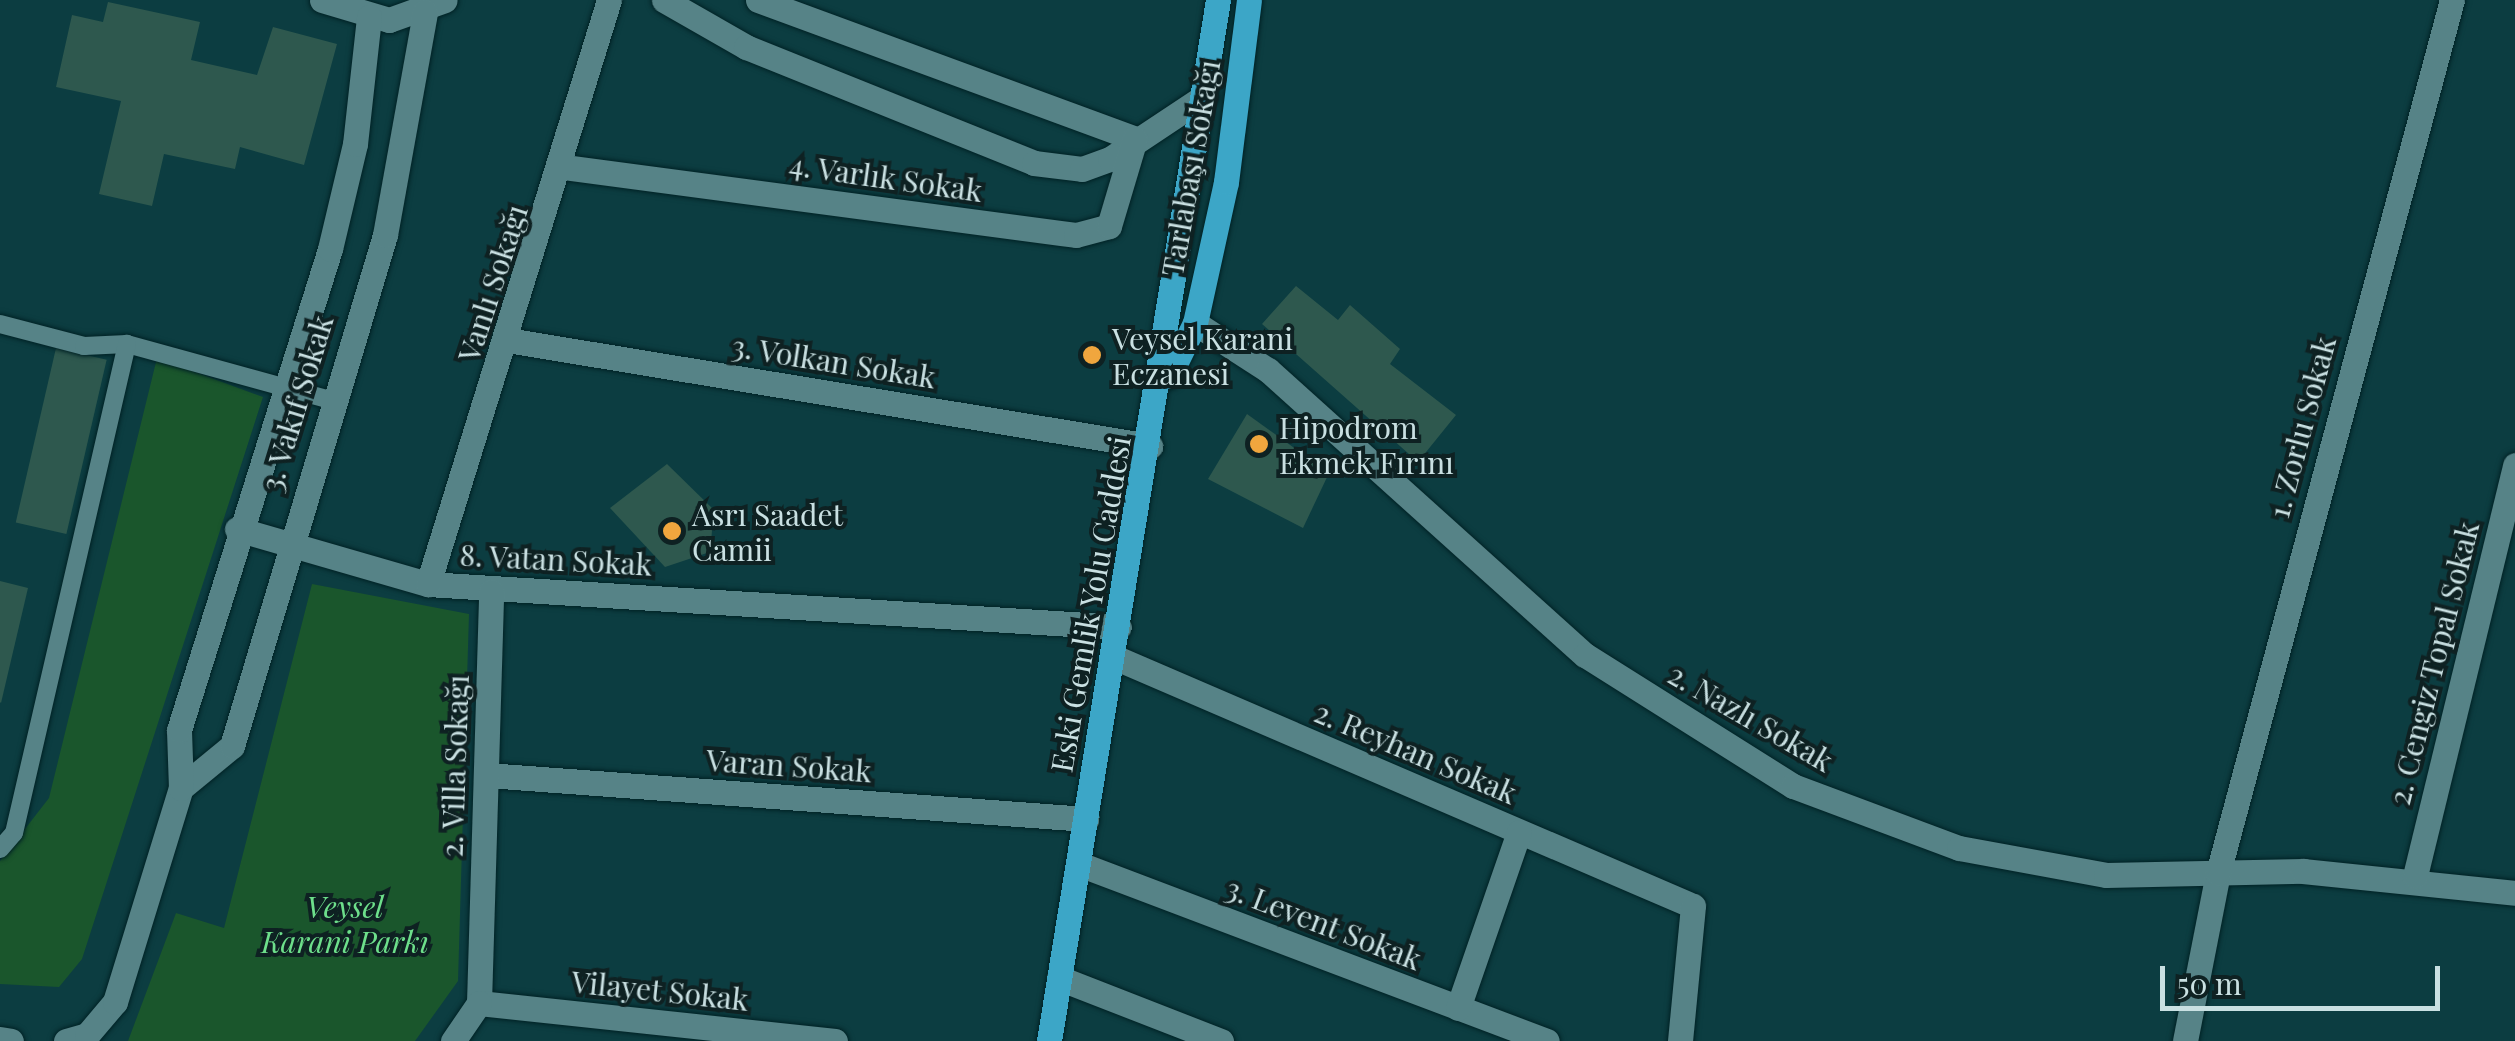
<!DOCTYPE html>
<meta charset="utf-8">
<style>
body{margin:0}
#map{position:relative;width:2515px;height:1041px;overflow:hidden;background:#0c3d41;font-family:"Playfair Display",serif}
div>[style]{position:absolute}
.green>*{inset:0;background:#1a562c}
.building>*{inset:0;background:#2e584e;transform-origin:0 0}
.roads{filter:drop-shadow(0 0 2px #002225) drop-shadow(0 0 2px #002225)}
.lane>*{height:18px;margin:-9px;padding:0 9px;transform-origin:9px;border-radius:9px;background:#568387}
.street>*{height:25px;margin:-12.5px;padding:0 12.5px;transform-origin:12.5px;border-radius:12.5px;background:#568387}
.secondary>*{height:25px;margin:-12.5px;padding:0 12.5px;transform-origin:12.5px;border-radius:12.5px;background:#568387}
.primary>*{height:25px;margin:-12.5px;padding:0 12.5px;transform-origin:12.5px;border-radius:12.5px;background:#3ca6c7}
.dots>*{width:28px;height:28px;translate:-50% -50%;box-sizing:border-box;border:5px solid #0e2122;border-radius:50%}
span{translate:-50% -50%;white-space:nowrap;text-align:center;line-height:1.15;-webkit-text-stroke:8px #0e2122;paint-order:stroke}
.street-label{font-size:30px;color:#c9e0e2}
.poi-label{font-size:30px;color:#c9e0e2}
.left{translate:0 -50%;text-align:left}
.park-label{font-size:30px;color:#6ddf8b;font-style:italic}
.scale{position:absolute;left:2160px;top:966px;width:280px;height:45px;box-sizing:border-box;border:5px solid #c9e0e2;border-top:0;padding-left:12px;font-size:30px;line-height:35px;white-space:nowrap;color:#c9e0e2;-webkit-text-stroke:8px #0e2122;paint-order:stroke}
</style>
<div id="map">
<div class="green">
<i style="clip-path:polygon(157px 358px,263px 397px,82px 959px,59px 987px,0 984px,0 861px,49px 798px)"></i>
<i style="clip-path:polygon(312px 584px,469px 614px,458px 981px,415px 1041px,128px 1041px,176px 913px,224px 928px)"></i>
</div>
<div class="building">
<i style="clip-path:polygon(108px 2px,200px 22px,191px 60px,257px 75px,273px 27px,337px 44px,304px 165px,240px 147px,235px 169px,164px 154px,152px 206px,99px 194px,121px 101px,56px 87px,72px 15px,103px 22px)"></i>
<i style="clip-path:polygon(1296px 286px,1338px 320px,1350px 305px,1400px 349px,1390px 364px,1456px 415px,1418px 462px,1262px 324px)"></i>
<i style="left:56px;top:348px;width:52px;height:179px;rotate:13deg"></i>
<i style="clip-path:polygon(1247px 414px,1329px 473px,1303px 528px,1208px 479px)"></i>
<i style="clip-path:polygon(667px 464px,714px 510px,710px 552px,665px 567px,610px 508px)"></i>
<i style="clip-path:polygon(0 581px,28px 588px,1px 703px,0 702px)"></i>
</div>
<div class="roads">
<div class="lane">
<i style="left:0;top:324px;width:87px;rotate:14.7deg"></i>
<i style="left:84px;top:346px;width:43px;rotate:-2.7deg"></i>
<i style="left:127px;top:344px;width:211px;rotate:15.4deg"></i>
<i style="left:0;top:849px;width:21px;rotate:-49deg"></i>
<i style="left:14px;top:833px;width:502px;rotate:-76.99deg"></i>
</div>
<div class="street">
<i style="left:664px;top:0;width:95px;rotate:29.8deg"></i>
<i style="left:746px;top:47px;width:310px;rotate:21.9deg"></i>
<i style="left:1034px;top:163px;width:48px;rotate:7.1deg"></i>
<i style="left:1082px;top:169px;width:30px;rotate:-20deg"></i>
<i style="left:1110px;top:159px;width:114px;rotate:-33.6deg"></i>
<i style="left:758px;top:0;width:402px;rotate:20.2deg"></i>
<i style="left:564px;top:167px;width:516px;rotate:7.57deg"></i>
<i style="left:1076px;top:235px;width:34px;rotate:-15deg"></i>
<i style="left:1109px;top:226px;width:91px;rotate:-73.4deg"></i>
<i style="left:1195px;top:323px;width:87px;rotate:32.8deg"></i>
<i style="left:1268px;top:370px;width:426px;rotate:42deg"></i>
<i style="left:1585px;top:655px;width:246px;rotate:32.2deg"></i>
<i style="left:1793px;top:786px;width:177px;rotate:20.5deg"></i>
<i style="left:1959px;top:848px;width:149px;rotate:10.4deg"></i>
<i style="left:2106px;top:875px;width:197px;rotate:-1.2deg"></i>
<i style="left:2303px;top:871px;width:213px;rotate:5.9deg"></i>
<i style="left:507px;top:340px;width:652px;rotate:9.36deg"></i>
<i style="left:237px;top:529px;width:199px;rotate:16.1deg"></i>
<i style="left:428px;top:584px;width:692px;rotate:3.56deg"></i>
<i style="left:428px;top:584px;width:611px;rotate:-72.78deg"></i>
<i style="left:1114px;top:657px;width:630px;rotate:23.27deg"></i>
<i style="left:1693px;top:906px;width:136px;rotate:95.5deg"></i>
<i style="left:487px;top:775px;width:601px;rotate:4.2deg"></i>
<i style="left:1079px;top:864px;width:500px;rotate:20.72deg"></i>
<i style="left:2415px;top:876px;width:423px;rotate:-76.3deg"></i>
<i style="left:1059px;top:978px;width:174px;rotate:21.3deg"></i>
<i style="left:479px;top:1003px;width:412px;rotate:-88.3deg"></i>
<i style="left:479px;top:1003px;width:358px;rotate:6.1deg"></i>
<i style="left:1458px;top:1008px;width:186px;rotate:-70.9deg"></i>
<i style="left:453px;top:1041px;width:46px;rotate:-55.6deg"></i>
<i style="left:2185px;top:1041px;width:171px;rotate:-78.9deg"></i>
<i style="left:2218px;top:873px;width:904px;rotate:-75deg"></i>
</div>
<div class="secondary">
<i style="left:322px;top:0;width:70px;rotate:16.6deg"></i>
<i style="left:389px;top:20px;width:59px;rotate:-19.7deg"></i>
<i style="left:181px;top:788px;width:66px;rotate:-39.5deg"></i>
<i style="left:232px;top:746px;width:533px;rotate:-73.33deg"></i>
<i style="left:385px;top:235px;width:227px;rotate:-79.8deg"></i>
<i style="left:0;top:1039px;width:11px;rotate:10deg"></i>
<i style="left:66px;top:1041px;width:22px;rotate:-16deg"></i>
<i style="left:87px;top:1035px;width:43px;rotate:-49.7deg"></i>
<i style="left:115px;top:1002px;width:224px;rotate:-72.9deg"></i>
<i style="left:181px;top:788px;width:58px;rotate:-92deg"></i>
<i style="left:179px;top:730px;width:504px;rotate:-72.57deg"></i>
<i style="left:330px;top:249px;width:108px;rotate:-76.6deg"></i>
<i style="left:355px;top:144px;width:128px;rotate:-83.7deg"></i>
</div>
<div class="primary">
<i style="left:1169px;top:376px;width:59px;rotate:-63.9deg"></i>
<i style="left:1195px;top:323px;width:144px;rotate:-77.6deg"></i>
<i style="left:1226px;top:182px;width:183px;rotate:-82.8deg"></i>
<i style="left:1049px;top:1041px;width:1055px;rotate:-80.78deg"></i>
</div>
</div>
<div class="dots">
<i style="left:1092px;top:355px;background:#f0a63e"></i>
<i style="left:1259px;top:444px;background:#f0a63e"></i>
<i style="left:672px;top:531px;background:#f0a63e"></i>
</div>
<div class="street-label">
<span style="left:1190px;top:168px;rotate:-80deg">Tarlabaşı Sokağı</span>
<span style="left:886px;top:177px;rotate:8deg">4. Varlık Sokak</span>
<span style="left:492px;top:283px;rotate:-72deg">Vanlı Sokağı</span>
<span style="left:834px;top:361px;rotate:9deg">3. Volkan Sokak</span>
<span style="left:296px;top:403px;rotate:-73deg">3. Vakıf Sokak</span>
<span style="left:2301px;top:427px;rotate:-75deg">1. Zorlu Sokak</span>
<span style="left:556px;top:559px;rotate:3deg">8. Vatan Sokak</span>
<span style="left:1090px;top:604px;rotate:-80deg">Eski Gemlik Yolu Caddesi</span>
<span style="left:2433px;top:663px;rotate:-76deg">2. Cengiz Topal Sokak</span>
<span style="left:1751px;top:717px;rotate:30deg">2. Nazlı Sokak</span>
<span style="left:1416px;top:752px;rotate:23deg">2. Reyhan Sokak</span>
<span style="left:789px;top:765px;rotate:4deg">Varan Sokak</span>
<span style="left:454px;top:766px;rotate:-88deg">2. Villa Sokağı</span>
<span style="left:1324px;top:923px;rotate:21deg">3. Levent Sokak</span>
<span style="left:660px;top:990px;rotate:6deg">Vilayet Sokak</span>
</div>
<div class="poi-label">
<span class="left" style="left:1112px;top:355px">Veysel Karani<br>Eczanesi</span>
<span class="left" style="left:1279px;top:444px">Hipodrom<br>Ekmek Fırını</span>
<span class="left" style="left:692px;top:531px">Asrı Saadet<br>Camii</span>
</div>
<div class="park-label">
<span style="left:345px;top:923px">Veysel<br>Karani Parkı</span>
</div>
<div class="scale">50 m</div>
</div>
